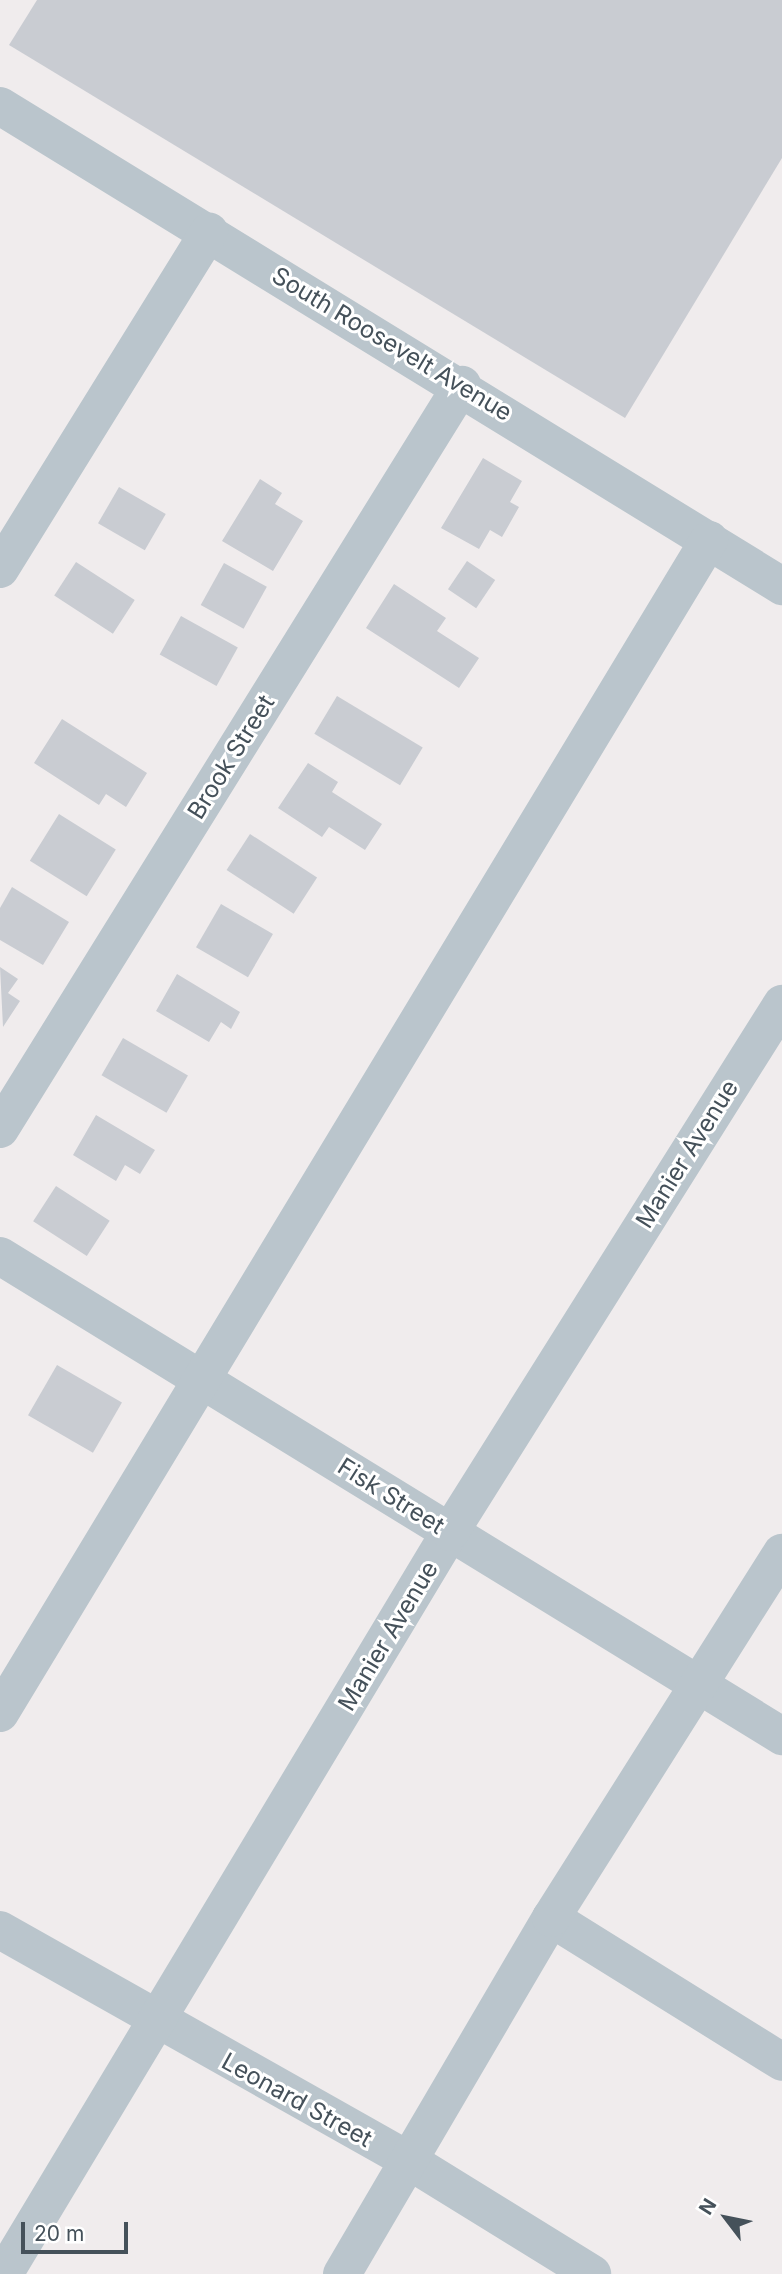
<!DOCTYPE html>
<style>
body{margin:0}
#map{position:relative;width:782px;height:2274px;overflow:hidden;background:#f0eced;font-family:Inter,sans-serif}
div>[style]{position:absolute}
.building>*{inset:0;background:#c9ccd2;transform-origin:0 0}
.minor>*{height:38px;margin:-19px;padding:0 19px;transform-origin:19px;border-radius:19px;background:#bac5cc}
span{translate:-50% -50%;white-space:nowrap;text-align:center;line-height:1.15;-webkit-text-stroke:6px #fff;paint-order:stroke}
.street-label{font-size:24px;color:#45515a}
.north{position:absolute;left:691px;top:2183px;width:70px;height:70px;-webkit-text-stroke:5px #fff;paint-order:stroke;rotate:302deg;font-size:19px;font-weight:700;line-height:28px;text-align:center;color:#45515a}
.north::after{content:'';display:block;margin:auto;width:24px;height:32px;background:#45515a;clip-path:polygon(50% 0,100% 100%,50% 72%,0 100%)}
.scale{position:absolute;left:21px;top:2222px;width:107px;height:32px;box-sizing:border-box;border:4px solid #45515a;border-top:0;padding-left:9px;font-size:21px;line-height:24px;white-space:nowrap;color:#45515a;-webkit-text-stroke:5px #fff;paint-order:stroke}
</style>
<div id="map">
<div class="building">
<i style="clip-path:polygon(37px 0,782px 0,782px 158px,625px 418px,9px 45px)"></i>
<i style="clip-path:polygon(483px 458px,522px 481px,510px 502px,519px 507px,502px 537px,490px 530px,479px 549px,441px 528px)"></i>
<i style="clip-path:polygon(260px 479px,282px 493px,275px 504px,303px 521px,273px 571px,222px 541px)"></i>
<i style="left:119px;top:487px;width:54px;height:42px;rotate:30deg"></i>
<i style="left:467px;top:561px;width:34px;height:34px;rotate:34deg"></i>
<i style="left:76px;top:562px;width:70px;height:40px;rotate:33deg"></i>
<i style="left:224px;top:563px;width:49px;height:48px;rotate:29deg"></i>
<i style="clip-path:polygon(394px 584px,446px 618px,437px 631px,479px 658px,459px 688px,366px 628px)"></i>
<i style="left:181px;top:616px;width:65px;height:44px;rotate:29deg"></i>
<i style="left:337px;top:696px;width:100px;height:44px;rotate:31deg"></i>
<i style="clip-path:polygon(62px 719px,147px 773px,126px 807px,106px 794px,99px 805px,34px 763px)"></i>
<i style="clip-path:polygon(308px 763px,338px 782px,332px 792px,382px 824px,365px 850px,329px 827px,322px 837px,278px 808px)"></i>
<i style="left:59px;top:814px;width:67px;height:55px;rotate:32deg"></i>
<i style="left:250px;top:834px;width:80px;height:43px;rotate:33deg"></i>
<i style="clip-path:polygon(12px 887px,69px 922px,43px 965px,0 940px,0 908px)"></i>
<i style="left:221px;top:904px;width:60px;height:50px;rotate:30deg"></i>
<i style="clip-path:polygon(0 967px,18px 979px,8px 993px,20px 1001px,3px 1027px)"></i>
<i style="clip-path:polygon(177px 974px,240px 1012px,231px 1029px,221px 1022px,209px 1042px,156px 1011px)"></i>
<i style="left:123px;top:1038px;width:75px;height:43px;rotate:30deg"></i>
<i style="clip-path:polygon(96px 1115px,155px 1150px,140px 1174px,125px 1165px,116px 1181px,73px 1155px)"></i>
<i style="left:56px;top:1186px;width:64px;height:42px;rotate:33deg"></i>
<i style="left:57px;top:1365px;width:75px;height:58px;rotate:30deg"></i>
</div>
<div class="minor">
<i style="left:0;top:106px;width:918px;rotate:31.54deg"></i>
<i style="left:0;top:569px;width:397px;rotate:-58.2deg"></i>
<i style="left:0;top:1129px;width:876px;rotate:-58.16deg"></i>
<i style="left:0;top:1256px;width:918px;rotate:31.54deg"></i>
<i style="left:0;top:1713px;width:1371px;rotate:-58.85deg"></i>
<i style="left:551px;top:1918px;width:272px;rotate:31.9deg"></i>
<i style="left:0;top:1930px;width:472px;rotate:29.4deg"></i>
<i style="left:411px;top:2162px;width:213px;rotate:31.7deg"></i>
<i style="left:4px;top:2274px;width:866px;rotate:-58.99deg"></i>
<i style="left:450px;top:1532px;width:624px;rotate:-57.84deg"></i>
<i style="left:342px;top:2274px;width:413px;rotate:-59.6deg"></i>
<i style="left:551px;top:1918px;width:432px;rotate:-57.7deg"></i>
</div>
<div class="street-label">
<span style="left:392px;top:344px;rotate:31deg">South Roosevelt Avenue</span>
<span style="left:231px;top:757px;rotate:-58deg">Brook Street</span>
<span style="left:687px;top:1154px;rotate:-58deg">Manier Avenue</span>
<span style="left:391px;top:1496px;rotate:32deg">Fisk Street</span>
<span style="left:388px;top:1636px;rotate:-59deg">Manier Avenue</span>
<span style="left:297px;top:2100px;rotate:29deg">Leonard Street</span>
</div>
<div class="north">N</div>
<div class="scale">20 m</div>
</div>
